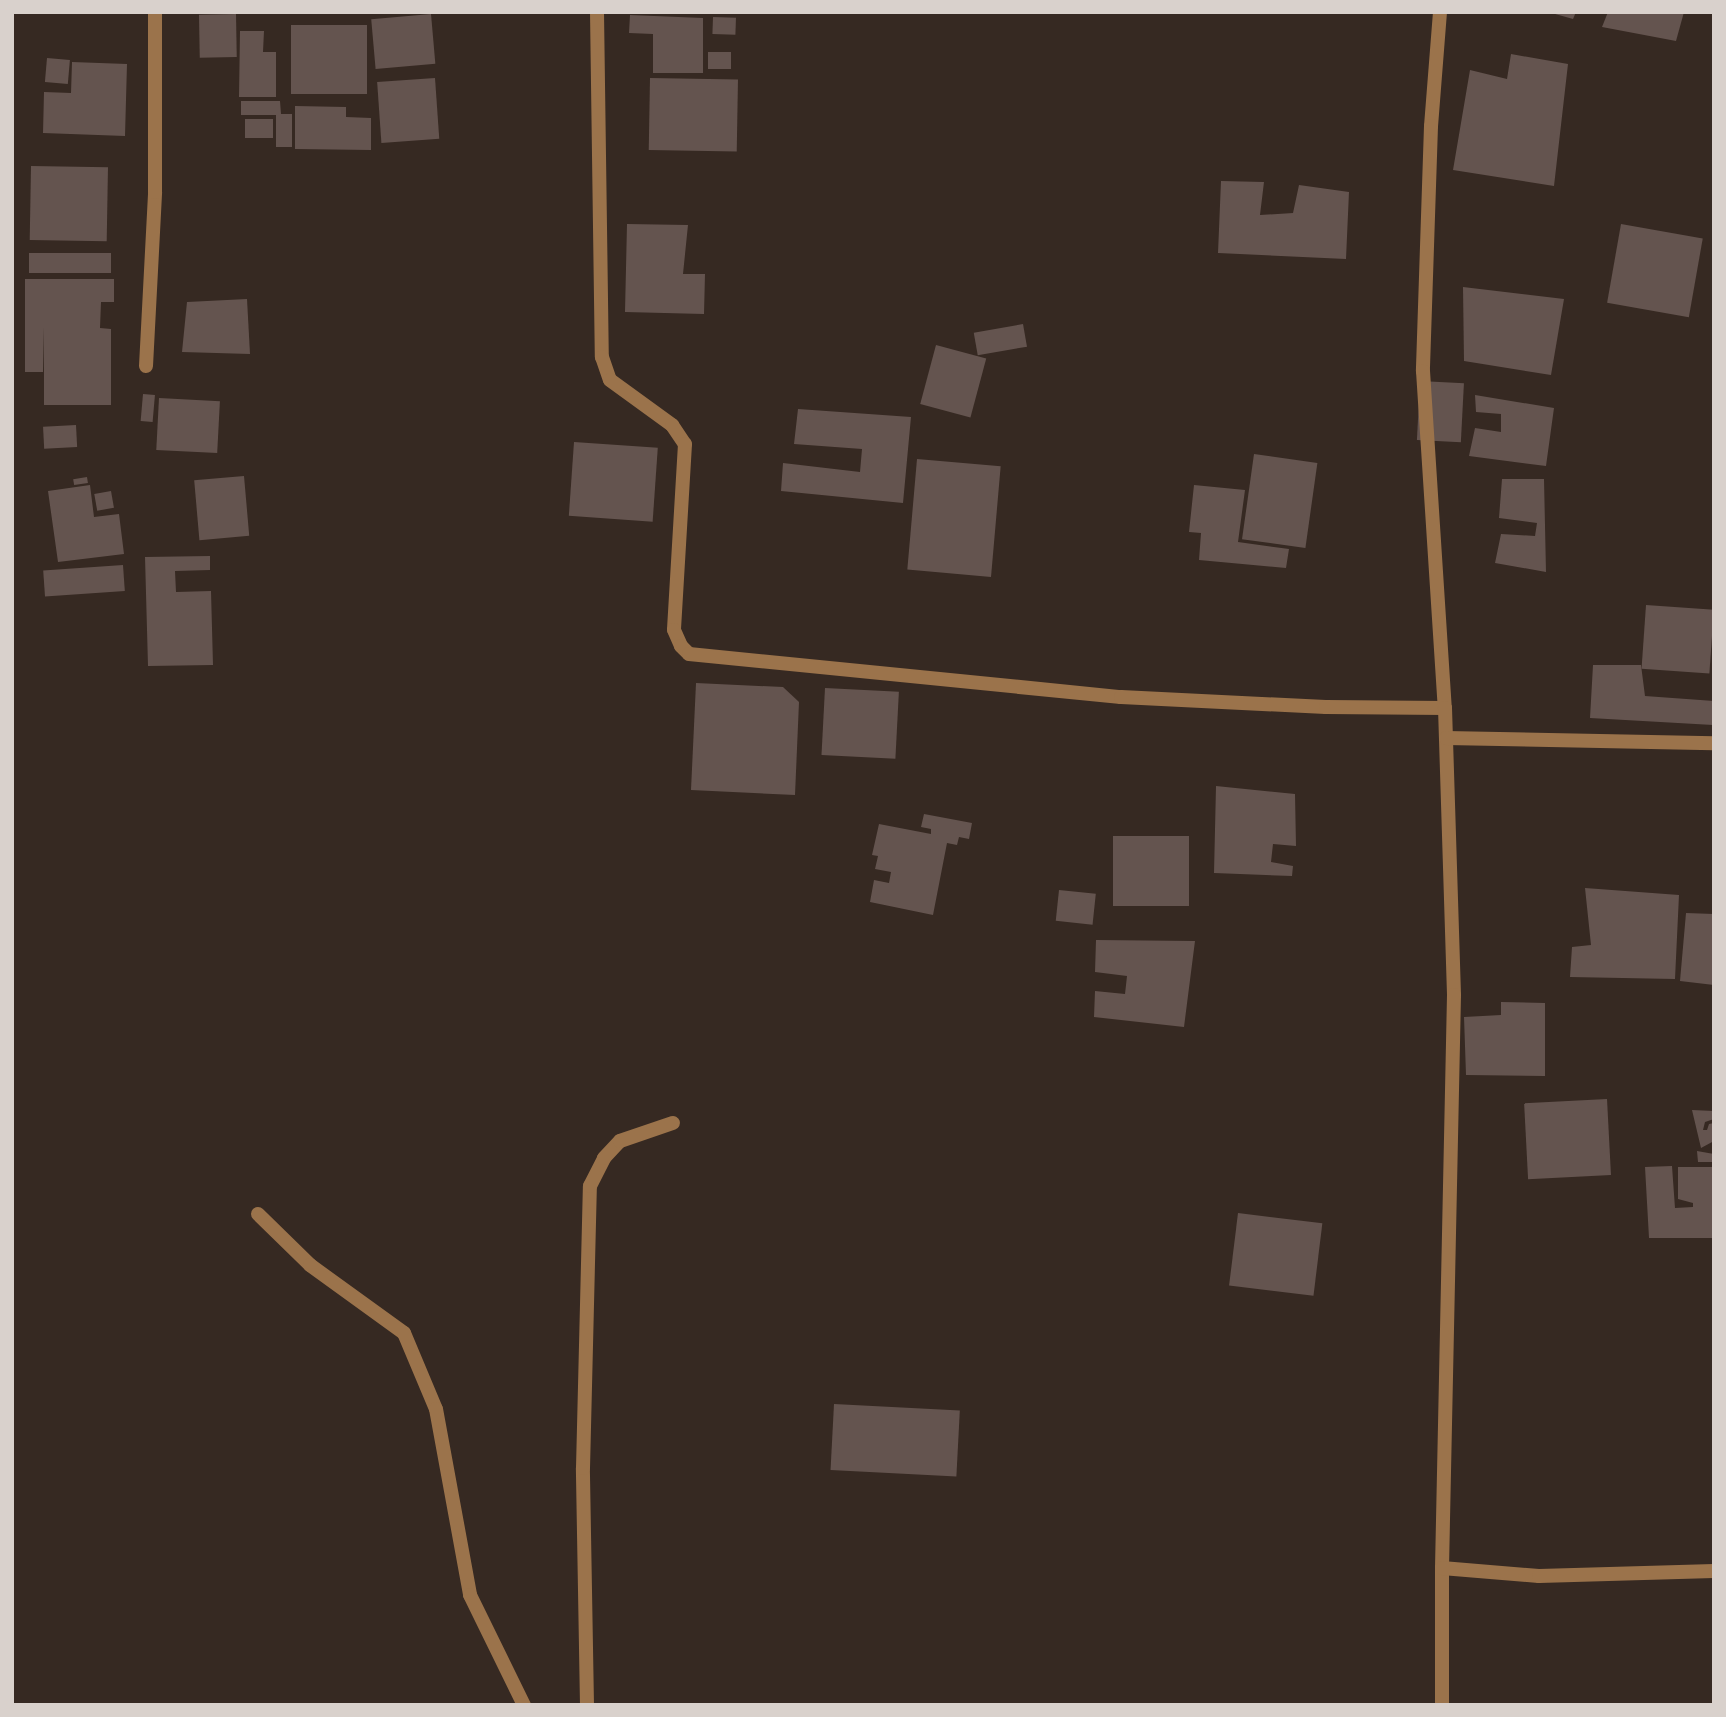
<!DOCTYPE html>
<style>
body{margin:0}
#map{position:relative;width:1726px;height:1717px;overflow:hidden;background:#362922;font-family:Quicksand,sans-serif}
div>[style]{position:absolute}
.building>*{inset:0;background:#64544f;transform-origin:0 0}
.lane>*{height:14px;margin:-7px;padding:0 7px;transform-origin:7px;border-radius:7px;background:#9b734b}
.street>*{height:14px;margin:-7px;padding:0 7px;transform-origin:7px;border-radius:7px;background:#9b734b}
span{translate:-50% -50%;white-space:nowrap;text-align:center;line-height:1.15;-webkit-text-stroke:5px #191310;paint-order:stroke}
.frame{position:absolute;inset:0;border:14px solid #d9d1cc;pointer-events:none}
</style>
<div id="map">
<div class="building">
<i style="clip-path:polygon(1548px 12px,1576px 12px,1573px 19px)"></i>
<i style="clip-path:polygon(1608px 12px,1684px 12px,1676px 41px,1602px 27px)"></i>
<i style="left:236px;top:14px;width:43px;height:37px;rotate:89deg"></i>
<i style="left:431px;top:14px;width:50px;height:60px;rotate:85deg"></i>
<i style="clip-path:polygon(630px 15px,703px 18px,703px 73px,653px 73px,653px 34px,629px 33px)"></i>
<i style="left:713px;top:17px;width:23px;height:17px;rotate:2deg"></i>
<i style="left:291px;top:25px;width:76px;height:69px"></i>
<i style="clip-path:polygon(240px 31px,264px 31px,263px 52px,276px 52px,276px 97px,239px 97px)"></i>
<i style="left:708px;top:52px;width:23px;height:17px"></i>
<i style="clip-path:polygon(1511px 54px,1568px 64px,1554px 186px,1453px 170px,1470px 70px,1507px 79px)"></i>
<i style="left:47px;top:58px;width:23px;height:24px;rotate:5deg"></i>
<i style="clip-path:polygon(72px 62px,127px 64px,125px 136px,43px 133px,44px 92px,71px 93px)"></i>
<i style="left:435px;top:78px;width:61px;height:58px;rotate:86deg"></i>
<i style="left:650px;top:78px;width:88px;height:72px;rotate:1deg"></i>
<i style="clip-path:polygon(241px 101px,280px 101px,281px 114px,292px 114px,292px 147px,276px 147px,276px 115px,241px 115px)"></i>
<i style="clip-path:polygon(295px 106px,346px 107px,346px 117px,371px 118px,371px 150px,295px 149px)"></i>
<i style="left:245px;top:119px;width:28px;height:19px"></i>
<i style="left:31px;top:166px;width:77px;height:74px;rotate:1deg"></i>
<i style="clip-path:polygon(1221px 181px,1264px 182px,1260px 215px,1293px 213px,1299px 185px,1349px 192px,1346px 259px,1218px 253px)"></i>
<i style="clip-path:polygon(627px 224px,688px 225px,683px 274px,705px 274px,704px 314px,625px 312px)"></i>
<i style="left:1621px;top:224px;width:83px;height:80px;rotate:10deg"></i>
<i style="left:29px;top:253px;width:82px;height:20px"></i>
<i style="clip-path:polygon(25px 279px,114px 279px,114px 302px,101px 302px,100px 328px,111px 329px,111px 405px,44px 405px,44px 327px,43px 372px,25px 372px)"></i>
<i style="clip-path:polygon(1463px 287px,1564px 299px,1551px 375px,1464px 361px)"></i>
<i style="clip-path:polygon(247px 299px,250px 354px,182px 352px,187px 302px)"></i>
<i style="left:1023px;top:324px;width:23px;height:50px;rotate:80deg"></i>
<i style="left:936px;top:345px;width:52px;height:61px;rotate:15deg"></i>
<i style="left:1420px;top:381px;width:44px;height:59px;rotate:3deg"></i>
<i style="left:143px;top:394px;width:12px;height:27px;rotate:5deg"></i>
<i style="clip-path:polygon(1475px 395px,1554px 408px,1546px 466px,1469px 456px,1475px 428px,1501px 432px,1501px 414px,1476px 412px)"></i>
<i style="left:159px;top:398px;width:61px;height:52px;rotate:3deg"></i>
<i style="clip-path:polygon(798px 409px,911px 417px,903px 503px,781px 491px,783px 463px,860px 472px,862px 449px,794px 444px)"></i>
<i style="left:76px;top:425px;width:22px;height:33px;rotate:87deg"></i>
<i style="left:574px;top:442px;width:84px;height:74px;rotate:4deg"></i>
<i style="left:1254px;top:454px;width:64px;height:86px;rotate:8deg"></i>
<i style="left:917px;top:459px;width:84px;height:111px;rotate:5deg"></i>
<i style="left:244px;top:476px;width:60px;height:50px;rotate:85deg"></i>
<i style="left:87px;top:477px;width:6px;height:14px;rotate:81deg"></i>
<i style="clip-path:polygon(1502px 479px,1544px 479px,1546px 572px,1495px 563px,1501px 534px,1535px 536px,1537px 523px,1499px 518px)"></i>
<i style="clip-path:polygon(90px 485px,94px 517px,119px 514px,124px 554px,58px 562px,48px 491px)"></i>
<i style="clip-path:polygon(1194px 485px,1245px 490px,1238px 542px,1289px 549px,1286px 568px,1199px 560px,1201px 533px,1189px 532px)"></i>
<i style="left:111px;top:491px;width:17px;height:17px;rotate:80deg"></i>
<i style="clip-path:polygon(210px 556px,210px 570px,175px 571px,176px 592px,211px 591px,213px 665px,148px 666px,145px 557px)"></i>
<i style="left:123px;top:565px;width:26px;height:80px;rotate:86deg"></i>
<i style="left:1646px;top:605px;width:68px;height:64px;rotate:4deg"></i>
<i style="clip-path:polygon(1593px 665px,1641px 665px,1645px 696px,1714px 701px,1713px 725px,1590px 718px)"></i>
<i style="clip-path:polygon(696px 683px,783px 687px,799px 702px,795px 795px,691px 790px)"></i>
<i style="left:825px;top:688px;width:74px;height:67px;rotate:3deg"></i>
<i style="clip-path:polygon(1216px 786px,1295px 794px,1296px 846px,1273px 844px,1271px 862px,1293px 866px,1292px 876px,1214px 873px)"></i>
<i style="clip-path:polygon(924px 814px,972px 823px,969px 839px,959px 837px,957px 845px,947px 843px,933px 915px,870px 902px,874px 880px,889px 883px,891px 872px,875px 869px,878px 856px,872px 855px,879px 824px,931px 834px,931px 829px,921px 827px)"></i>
<i style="left:1189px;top:836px;width:70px;height:76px;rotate:90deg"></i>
<i style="clip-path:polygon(1585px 888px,1679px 895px,1675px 979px,1570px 977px,1572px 947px,1591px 945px)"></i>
<i style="left:1059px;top:890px;width:37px;height:31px;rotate:6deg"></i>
<i style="clip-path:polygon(1686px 913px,1714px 914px,1714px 985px,1680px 981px)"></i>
<i style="clip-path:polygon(1096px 940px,1195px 941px,1184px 1027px,1094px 1017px,1095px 991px,1125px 994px,1127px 976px,1095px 972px)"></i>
<i style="clip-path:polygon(1501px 1002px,1545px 1003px,1545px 1076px,1466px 1075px,1464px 1017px,1501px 1015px)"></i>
<i style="left:1607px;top:1099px;width:76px;height:83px;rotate:87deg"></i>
<i style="clip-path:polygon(1692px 1110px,1714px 1111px,1714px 1119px,1705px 1122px,1703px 1130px,1707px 1130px,1709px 1124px,1714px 1123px,1714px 1141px,1701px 1148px)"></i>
<i style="clip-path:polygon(1697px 1151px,1714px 1154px,1714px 1162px,1698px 1162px)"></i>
<i style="clip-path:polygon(1672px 1166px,1675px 1208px,1693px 1207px,1693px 1203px,1678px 1199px,1678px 1167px,1713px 1167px,1714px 1238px,1649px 1238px,1645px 1167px)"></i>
<i style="left:1238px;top:1213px;width:85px;height:73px;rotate:7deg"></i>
<i style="left:834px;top:1404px;width:126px;height:66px;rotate:3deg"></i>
</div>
<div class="lane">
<i style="left:258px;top:1214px;width:73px;rotate:44.4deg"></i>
<i style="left:310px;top:1265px;width:116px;rotate:35.9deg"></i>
<i style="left:404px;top:1333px;width:82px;rotate:67.2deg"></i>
<i style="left:436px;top:1409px;width:189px;rotate:79.6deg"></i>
<i style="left:470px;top:1595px;width:123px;rotate:63.9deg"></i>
</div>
<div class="street">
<i style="left:597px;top:12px;width:345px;rotate:89.2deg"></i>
<i style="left:602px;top:357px;width:24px;rotate:71deg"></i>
<i style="left:610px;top:380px;width:77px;rotate:36deg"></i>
<i style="left:672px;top:425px;width:23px;rotate:56deg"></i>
<i style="left:685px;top:444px;width:186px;rotate:93.4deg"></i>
<i style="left:674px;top:630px;width:17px;rotate:66deg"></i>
<i style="left:681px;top:646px;width:11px;rotate:45deg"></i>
<i style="left:689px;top:654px;width:434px;rotate:5.7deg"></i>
<i style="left:1121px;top:697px;width:205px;rotate:2.8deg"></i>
<i style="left:1326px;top:707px;width:119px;rotate:0.5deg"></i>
<i style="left:1440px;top:12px;width:114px;rotate:94.5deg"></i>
<i style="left:1431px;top:126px;width:245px;rotate:91.9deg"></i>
<i style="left:1423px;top:371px;width:338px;rotate:86.3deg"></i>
<i style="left:1445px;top:708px;width:287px;rotate:88.2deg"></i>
<i style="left:1454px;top:995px;width:573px;rotate:91.2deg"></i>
<i style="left:1442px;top:1568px;width:137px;rotate:90deg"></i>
<i style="left:146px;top:366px;width:174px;rotate:-87deg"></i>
<i style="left:155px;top:192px;width:180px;rotate:-90deg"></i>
<i style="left:1446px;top:738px;width:268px;rotate:1.1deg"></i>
<i style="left:1442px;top:1568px;width:97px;rotate:4.7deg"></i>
<i style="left:1539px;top:1576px;width:175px;rotate:-1.6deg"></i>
<i style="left:587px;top:1705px;width:237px;rotate:-91deg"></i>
<i style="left:583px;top:1468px;width:282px;rotate:-88.6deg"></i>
<i style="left:590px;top:1186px;width:31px;rotate:-63deg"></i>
<i style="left:604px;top:1158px;width:23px;rotate:-47deg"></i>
<i style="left:620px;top:1141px;width:56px;rotate:-18.8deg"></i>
</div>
<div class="frame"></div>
</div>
